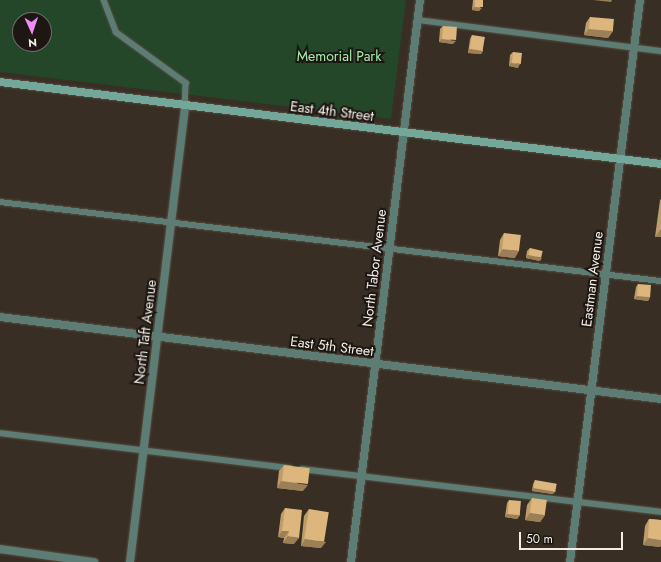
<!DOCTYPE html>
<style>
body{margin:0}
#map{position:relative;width:661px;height:562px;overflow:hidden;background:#382e23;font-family:Jost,sans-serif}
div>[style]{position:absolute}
.green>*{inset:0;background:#244629}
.roads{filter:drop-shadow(0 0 1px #564d42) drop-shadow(0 0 1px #564d42)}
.lane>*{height:5.5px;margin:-2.75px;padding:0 2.75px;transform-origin:2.75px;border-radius:2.75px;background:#5c7c74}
.street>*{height:8px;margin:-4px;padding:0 4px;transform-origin:4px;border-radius:4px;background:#5c7c74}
.secondary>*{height:8px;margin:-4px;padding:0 4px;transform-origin:4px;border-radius:4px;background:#72a79a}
.wall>*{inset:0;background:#bd9d6b}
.shaded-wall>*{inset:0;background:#9a7f57}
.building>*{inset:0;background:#dcb67c;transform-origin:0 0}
span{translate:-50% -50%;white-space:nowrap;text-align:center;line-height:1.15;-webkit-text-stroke:4px #1c1712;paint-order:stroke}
.park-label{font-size:14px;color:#a2eeac}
.street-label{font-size:14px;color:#f3ede5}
.north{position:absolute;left:12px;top:12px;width:40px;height:40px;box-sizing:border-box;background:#1c1712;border:1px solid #726d66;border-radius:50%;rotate:177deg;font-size:11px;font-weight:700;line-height:16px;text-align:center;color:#f3ede5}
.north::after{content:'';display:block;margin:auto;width:14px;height:18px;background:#ef8bf6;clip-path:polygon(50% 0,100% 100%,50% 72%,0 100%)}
.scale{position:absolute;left:519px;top:532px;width:104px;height:18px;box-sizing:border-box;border:2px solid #f3ede5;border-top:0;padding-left:5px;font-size:12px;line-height:14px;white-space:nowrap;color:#f3ede5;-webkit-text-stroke:3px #1c1712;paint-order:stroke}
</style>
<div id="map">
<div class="green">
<i style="clip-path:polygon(evenodd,0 0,406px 0,391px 119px,0 72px,0 0,20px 20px,44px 20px,44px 44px,20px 44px,20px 20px)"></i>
</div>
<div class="roads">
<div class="lane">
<i style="left:104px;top:0;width:34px;rotate:69deg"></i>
<i style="left:116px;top:32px;width:87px;rotate:36.1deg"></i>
<i style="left:186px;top:83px;width:23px;rotate:92deg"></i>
<i style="left:418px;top:20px;width:245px;rotate:7.3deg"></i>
<i style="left:0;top:202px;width:666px;rotate:6.82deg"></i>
<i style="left:0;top:433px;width:292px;rotate:6.9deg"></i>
<i style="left:302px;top:469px;width:362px;rotate:6.8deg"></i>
</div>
<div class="street">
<i style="left:0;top:317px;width:666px;rotate:7.07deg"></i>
<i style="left:0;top:549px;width:95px;rotate:7.9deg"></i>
<i style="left:130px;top:562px;width:459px;rotate:-83.1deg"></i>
<i style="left:351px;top:562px;width:566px;rotate:-83deg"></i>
<i style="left:570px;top:562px;width:566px;rotate:-82.9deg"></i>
</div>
<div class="secondary">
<i style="left:0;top:82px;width:666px;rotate:7.07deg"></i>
</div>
</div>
<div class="wall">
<i style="clip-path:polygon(473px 0,483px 0,479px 11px,472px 10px)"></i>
<i style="clip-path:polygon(590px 17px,613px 31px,608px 38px,584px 35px,586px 23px)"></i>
<i style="clip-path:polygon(443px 26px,453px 44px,439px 42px,440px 29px)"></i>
<i style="clip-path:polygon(472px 35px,483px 51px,481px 54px,468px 53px,470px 39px)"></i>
<i style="clip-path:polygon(513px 52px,518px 68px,509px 66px,510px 55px)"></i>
<i style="clip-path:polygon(661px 199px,661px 237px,655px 237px,660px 200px)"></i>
<i style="clip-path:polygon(504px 233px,515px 258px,498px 256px,500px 240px)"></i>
<i style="clip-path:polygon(530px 248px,540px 261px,526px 258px,527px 251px)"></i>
<i style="clip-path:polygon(638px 284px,650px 297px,648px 301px,634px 299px,636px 287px)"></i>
<i style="clip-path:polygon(284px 465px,303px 491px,277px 488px,279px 471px)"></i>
<i style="clip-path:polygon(535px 480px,553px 494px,532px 491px,533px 484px)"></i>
<i style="clip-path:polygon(532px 498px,545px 515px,540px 522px,525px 520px,527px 505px)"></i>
<i style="clip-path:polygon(509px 500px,520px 515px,517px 519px,505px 517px,507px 503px)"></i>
<i style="clip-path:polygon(285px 508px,294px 544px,283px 543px,284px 538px,278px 537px,281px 514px)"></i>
<i style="clip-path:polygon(309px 509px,321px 548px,301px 546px,304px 516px)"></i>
<i style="clip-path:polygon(649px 519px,661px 520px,661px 545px,660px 547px,643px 545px,645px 526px)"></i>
</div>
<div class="shaded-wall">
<i style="clip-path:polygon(593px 0,612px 0,611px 2px)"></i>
<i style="clip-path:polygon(474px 7px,482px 8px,479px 11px,472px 10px)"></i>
<i style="clip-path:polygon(589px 29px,613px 31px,608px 38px,584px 35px)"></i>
<i style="clip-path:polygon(441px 39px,456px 41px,453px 44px,439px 42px)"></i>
<i style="clip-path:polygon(470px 49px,483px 51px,481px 54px,468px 53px)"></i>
<i style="clip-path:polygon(511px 63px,520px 64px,518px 68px,509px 66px)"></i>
<i style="clip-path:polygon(660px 230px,661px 230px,661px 237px,655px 237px)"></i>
<i style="clip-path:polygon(503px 249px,519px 251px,515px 258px,498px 256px)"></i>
<i style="clip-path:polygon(528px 255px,542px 258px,540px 261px,526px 258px)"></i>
<i style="clip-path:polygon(637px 296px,650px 297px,648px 301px,634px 299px)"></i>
<i style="clip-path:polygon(281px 481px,308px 485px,303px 491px,277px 488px)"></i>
<i style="clip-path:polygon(534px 488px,556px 491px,553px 494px,532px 491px)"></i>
<i style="clip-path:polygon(530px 513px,545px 515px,540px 522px,525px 520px)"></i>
<i style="clip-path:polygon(507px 514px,520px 515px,517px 519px,505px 517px)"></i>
<i style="clip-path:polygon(282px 531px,289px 531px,284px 538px,278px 537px)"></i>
<i style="clip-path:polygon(288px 536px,299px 538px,294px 544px,283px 543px)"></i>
<i style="clip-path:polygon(648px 538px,661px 540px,661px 545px,660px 547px,643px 545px)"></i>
<i style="clip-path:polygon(305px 539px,326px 542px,321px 548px,301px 546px)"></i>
</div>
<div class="building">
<i style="left:475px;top:0;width:8px;height:7px"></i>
<i style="left:590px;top:17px;width:24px;height:12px;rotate:5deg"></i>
<i style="left:443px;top:26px;width:14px;height:13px;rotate:4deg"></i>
<i style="left:472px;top:35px;width:13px;height:14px;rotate:9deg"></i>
<i style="left:513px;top:52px;width:9px;height:11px;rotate:6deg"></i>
<i style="left:504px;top:233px;width:17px;height:16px;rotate:7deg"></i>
<i style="left:530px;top:248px;width:13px;height:7px;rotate:13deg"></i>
<i style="left:638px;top:284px;width:13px;height:12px;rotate:4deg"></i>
<i style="left:284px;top:465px;width:26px;height:16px;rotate:7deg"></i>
<i style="left:535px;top:480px;width:22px;height:8px;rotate:10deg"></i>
<i style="left:532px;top:498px;width:15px;height:15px;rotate:8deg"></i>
<i style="left:509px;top:500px;width:12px;height:14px;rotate:5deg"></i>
<i style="clip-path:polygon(285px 508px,302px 510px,299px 538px,288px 536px,289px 531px,282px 531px)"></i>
<i style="left:309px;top:509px;width:20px;height:30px;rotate:9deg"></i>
<i style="clip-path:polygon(649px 519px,661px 520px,661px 540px,648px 538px)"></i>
</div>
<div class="park-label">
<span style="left:339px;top:56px">Memorial Park</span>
</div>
<div class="street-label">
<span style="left:332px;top:111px;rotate:7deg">East 4th Street</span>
<span style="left:374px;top:268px;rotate:-83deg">North Tabor Avenue</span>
<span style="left:592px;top:279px;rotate:-83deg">Eastman Avenue</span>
<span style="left:145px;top:332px;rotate:-83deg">North Taft Avenue</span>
<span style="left:332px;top:346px;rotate:7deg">East 5th Street</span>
</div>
<div class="north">N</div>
<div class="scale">50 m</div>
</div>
